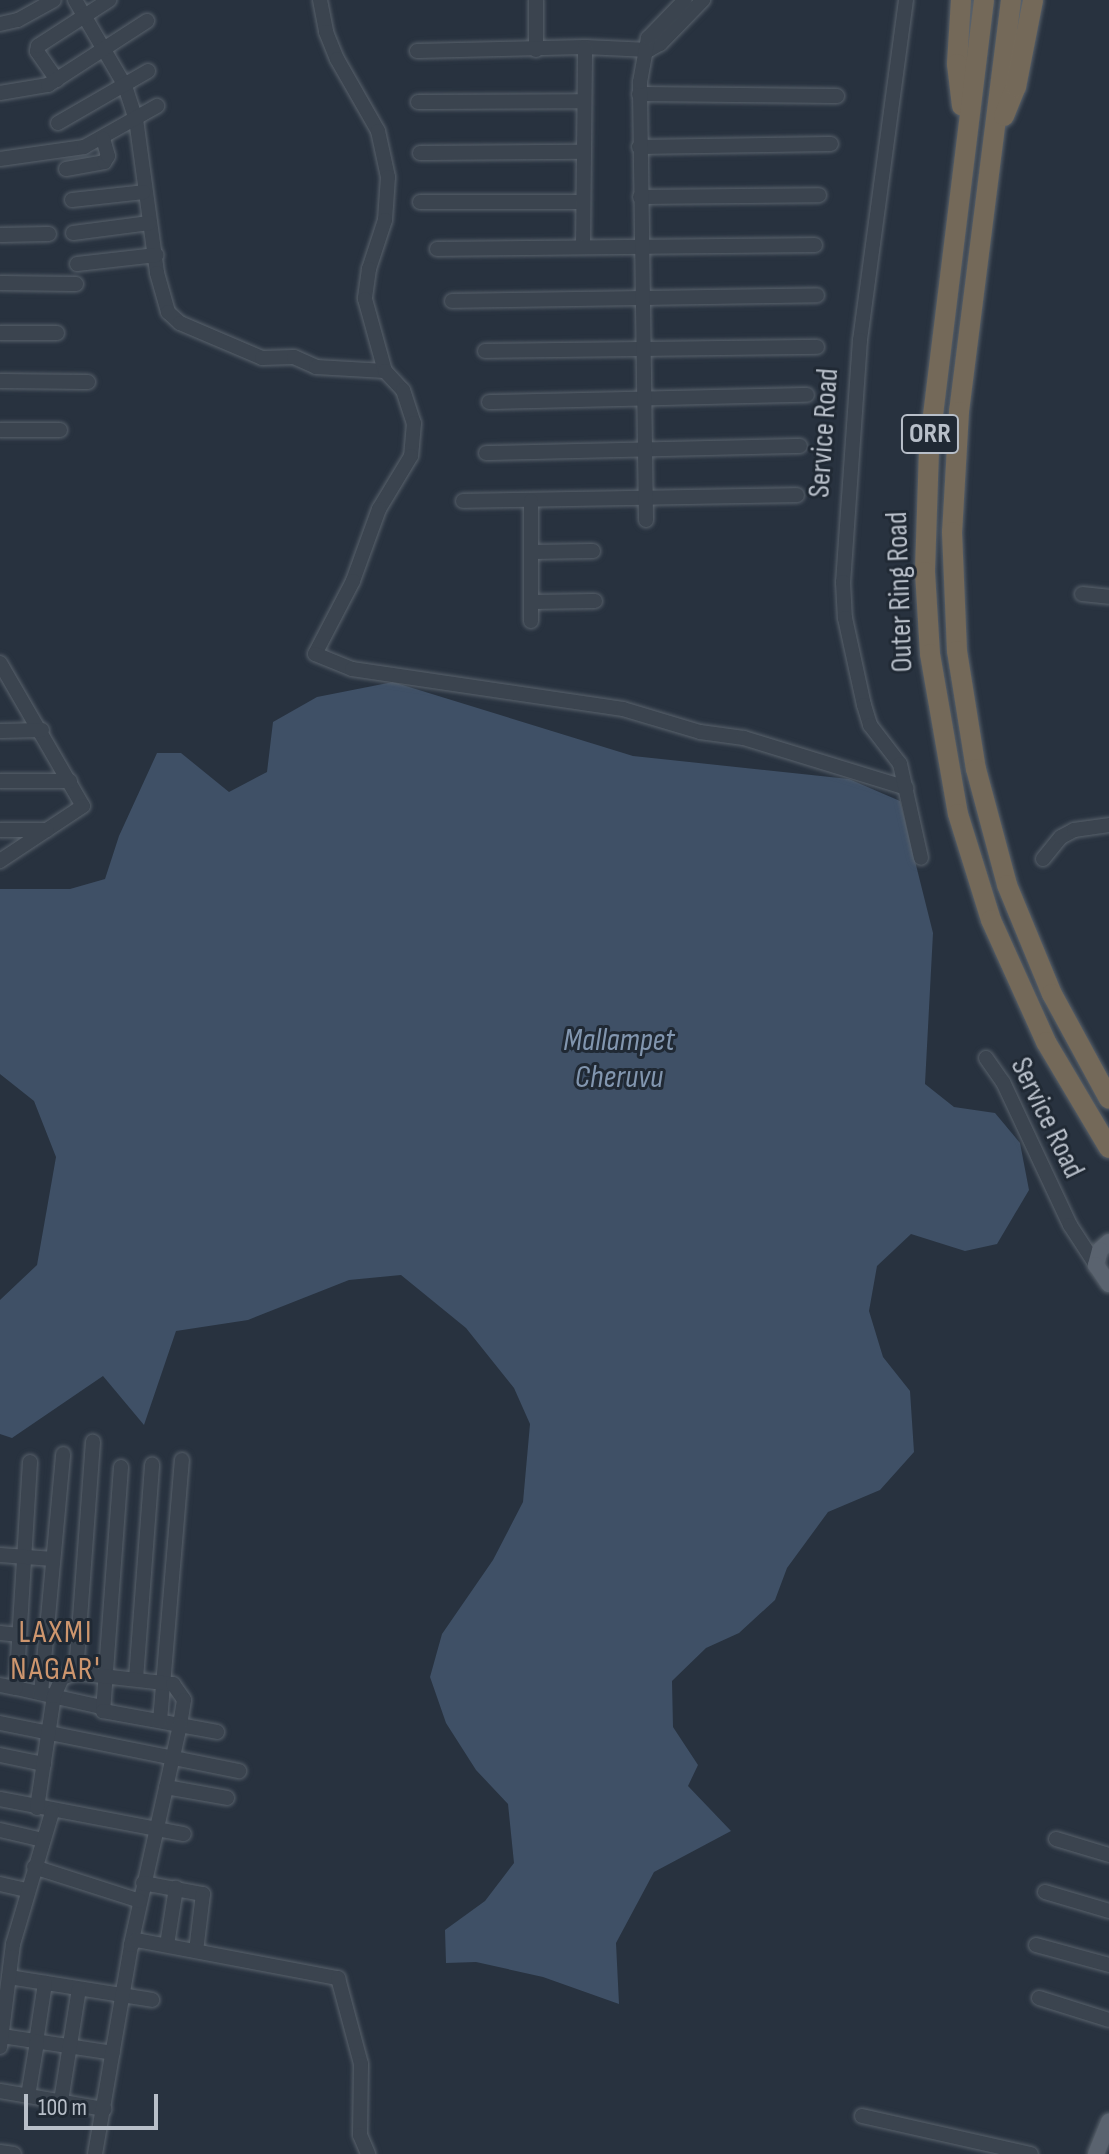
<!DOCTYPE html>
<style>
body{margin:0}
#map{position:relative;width:1109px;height:2154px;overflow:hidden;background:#28323f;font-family:"Sofia Sans Condensed",sans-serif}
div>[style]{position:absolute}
.water>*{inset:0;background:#3f5066}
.roads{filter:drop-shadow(0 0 2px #59626c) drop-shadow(0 0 2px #59626c)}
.minor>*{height:14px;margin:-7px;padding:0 7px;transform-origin:7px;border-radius:7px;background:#3b444f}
.major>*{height:16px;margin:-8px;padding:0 8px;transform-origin:8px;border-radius:8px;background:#5a636f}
.highway>*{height:20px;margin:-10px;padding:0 10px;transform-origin:10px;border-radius:10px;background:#746959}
span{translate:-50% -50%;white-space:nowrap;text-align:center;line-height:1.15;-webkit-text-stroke:6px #202934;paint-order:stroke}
.shield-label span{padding:2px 6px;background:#202934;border:2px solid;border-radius:6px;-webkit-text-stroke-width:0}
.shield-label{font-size:28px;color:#b8bfc9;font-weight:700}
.street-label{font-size:30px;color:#b8bfc9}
.water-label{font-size:32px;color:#8296af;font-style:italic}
.neighbourhood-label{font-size:32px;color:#ce966e;letter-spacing:2px}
.scale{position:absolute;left:24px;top:2094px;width:134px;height:36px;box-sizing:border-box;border:4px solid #b8bfc9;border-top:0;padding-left:10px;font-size:24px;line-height:28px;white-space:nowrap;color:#b8bfc9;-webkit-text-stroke:6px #202934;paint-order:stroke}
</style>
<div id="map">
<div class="water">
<i style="clip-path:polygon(393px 682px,633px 756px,849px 779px,900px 801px,933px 933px,925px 1084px,954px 1107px,995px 1113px,1020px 1143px,1029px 1190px,997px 1244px,965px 1251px,911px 1234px,877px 1266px,869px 1311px,883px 1357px,910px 1391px,914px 1452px,880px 1490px,828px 1512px,787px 1568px,775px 1600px,739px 1633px,706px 1648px,672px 1681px,673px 1727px,698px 1765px,688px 1786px,731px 1831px,654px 1872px,616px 1943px,619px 2004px,543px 1977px,476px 1962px,446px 1963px,445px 1930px,485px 1901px,514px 1863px,508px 1804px,476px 1770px,446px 1723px,430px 1677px,442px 1634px,493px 1560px,523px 1502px,530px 1424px,514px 1388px,466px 1328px,401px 1275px,349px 1280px,248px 1320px,176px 1331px,144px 1425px,103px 1376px,12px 1438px,0 1434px,0 1300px,37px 1265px,56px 1157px,34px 1101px,0 1074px,0 889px,70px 889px,105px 879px,119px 836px,157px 753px,181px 753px,229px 792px,267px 772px,273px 722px,317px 697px)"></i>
</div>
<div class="roads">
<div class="minor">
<i style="left:75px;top:0;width:99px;rotate:59.8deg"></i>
<i style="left:125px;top:86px;width:35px;rotate:72deg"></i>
<i style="left:136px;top:119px;width:155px;rotate:82.2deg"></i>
<i style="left:157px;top:273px;width:41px;rotate:74.2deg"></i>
<i style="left:168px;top:312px;width:16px;rotate:43deg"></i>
<i style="left:180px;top:323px;width:89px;rotate:23.1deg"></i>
<i style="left:262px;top:358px;width:32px;rotate:-2deg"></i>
<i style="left:294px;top:357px;width:24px;rotate:24deg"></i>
<i style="left:316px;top:367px;width:69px;rotate:3.3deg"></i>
<i style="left:320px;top:0;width:33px;rotate:79deg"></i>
<i style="left:326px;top:32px;width:29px;rotate:68deg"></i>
<i style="left:337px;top:59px;width:83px;rotate:60.3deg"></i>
<i style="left:378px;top:131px;width:47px;rotate:77.7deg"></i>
<i style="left:388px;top:177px;width:43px;rotate:94deg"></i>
<i style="left:385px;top:220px;width:52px;rotate:108.1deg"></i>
<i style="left:369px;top:269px;width:30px;rotate:98deg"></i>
<i style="left:365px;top:299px;width:75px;rotate:74.5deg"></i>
<i style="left:385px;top:371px;width:26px;rotate:47deg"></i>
<i style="left:403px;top:390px;width:35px;rotate:72deg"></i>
<i style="left:414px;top:423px;width:33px;rotate:95deg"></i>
<i style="left:411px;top:456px;width:62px;rotate:121.1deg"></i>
<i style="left:379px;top:509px;width:77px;rotate:109.9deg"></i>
<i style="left:353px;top:581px;width:82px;rotate:117.5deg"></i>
<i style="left:315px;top:654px;width:40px;rotate:22deg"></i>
<i style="left:352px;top:669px;width:274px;rotate:8.4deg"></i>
<i style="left:623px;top:709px;width:80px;rotate:16.6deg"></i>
<i style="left:700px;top:732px;width:44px;rotate:7.8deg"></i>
<i style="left:744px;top:738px;width:170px;rotate:17.1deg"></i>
<i style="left:906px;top:0;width:343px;rotate:97.7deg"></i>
<i style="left:860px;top:340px;width:243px;rotate:94deg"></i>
<i style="left:843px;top:582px;width:36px;rotate:87deg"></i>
<i style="left:845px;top:618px;width:89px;rotate:77.7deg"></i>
<i style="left:864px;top:705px;width:21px;rotate:73deg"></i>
<i style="left:870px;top:725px;width:49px;rotate:52.4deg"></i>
<i style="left:900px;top:764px;width:96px;rotate:77.4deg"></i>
<i style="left:0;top:24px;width:18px;rotate:-13deg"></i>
<i style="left:18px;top:20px;width:41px;rotate:-29.1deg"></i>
<i style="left:536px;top:50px;width:50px;rotate:-90deg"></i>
<i style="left:417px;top:51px;width:168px;rotate:-1.4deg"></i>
<i style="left:585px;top:47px;width:64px;rotate:2.7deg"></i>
<i style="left:649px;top:50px;width:13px;rotate:-29deg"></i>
<i style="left:660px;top:44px;width:62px;rotate:-45.7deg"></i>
<i style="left:57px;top:80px;width:35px;rotate:-125deg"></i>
<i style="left:37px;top:51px;width:5px;rotate:-79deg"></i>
<i style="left:38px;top:46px;width:85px;rotate:-32.9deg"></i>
<i style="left:0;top:93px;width:49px;rotate:-9.5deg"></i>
<i style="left:48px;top:85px;width:118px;rotate:-32.9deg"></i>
<i style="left:639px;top:94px;width:198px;rotate:0.6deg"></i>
<i style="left:418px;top:102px;width:165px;rotate:-0.3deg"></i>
<i style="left:58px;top:123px;width:104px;rotate:-30deg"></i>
<i style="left:639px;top:147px;width:192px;rotate:-0.9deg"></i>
<i style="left:420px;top:153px;width:162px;rotate:-0.4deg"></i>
<i style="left:0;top:159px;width:85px;rotate:-8.1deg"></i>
<i style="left:84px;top:147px;width:84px;rotate:-29.3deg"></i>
<i style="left:66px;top:169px;width:39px;rotate:-10deg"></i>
<i style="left:104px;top:162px;width:7px;rotate:-56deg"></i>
<i style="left:108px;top:156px;width:18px;rotate:-106deg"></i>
<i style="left:640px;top:197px;width:179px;rotate:-0.6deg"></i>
<i style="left:72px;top:200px;width:72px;rotate:-6.3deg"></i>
<i style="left:420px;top:202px;width:163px"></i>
<i style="left:73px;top:233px;width:77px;rotate:-7.5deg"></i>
<i style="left:0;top:235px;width:49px;rotate:-1.2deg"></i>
<i style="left:583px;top:247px;width:200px;rotate:-89.4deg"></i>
<i style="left:437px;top:249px;width:378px;rotate:-0.6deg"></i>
<i style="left:77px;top:264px;width:80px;rotate:-6.5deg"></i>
<i style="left:0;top:283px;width:76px;rotate:0.8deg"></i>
<i style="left:452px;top:301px;width:365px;rotate:-0.9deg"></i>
<i style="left:0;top:333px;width:57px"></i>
<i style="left:485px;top:351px;width:332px;rotate:-0.7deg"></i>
<i style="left:0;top:381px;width:88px;rotate:0.7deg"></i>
<i style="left:489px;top:402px;width:318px;rotate:-1.3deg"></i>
<i style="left:0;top:430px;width:60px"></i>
<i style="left:486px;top:453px;width:314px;rotate:-1.3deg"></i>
<i style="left:463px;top:501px;width:334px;rotate:-1deg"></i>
<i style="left:646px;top:520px;width:438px;rotate:-90.8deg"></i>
<i style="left:640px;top:82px;width:45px;rotate:-79.7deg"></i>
<i style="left:648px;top:38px;width:53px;rotate:-45.8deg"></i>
<i style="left:531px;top:552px;width:62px;rotate:-0.9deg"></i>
<i style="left:1082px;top:594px;width:27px;rotate:6deg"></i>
<i style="left:531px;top:602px;width:64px;rotate:-0.9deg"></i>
<i style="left:531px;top:621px;width:120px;rotate:-90deg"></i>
<i style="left:0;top:663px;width:165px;rotate:59.9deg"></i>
<i style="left:83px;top:806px;width:100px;rotate:146.5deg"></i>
<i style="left:0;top:731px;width:42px;rotate:-1.4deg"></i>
<i style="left:0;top:781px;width:70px"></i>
<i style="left:0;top:830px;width:47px"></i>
<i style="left:1043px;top:859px;width:28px;rotate:-51deg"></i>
<i style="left:1061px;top:837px;width:15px;rotate:-28deg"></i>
<i style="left:1074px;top:830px;width:35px;rotate:-8deg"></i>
<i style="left:986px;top:1058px;width:29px;rotate:55deg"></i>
<i style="left:1003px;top:1082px;width:158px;rotate:64.9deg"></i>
<i style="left:1070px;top:1225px;width:48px;rotate:57deg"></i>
<i style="left:30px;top:1462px;width:226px;rotate:93.5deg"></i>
<i style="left:16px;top:1688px;width:88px;rotate:12.5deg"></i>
<i style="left:121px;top:1467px;width:245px;rotate:94.2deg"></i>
<i style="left:103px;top:1711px;width:116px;rotate:10.4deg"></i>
<i style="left:0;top:1555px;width:53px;rotate:4.3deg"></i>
<i style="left:0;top:1633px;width:18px;rotate:6deg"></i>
<i style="left:76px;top:1673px;width:232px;rotate:-85.8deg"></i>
<i style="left:136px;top:1679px;width:215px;rotate:-85.7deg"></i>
<i style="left:0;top:1685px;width:16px;rotate:11deg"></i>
<i style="left:41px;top:1693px;width:240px;rotate:-84.7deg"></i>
<i style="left:160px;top:1721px;width:262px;rotate:-85.2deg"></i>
<i style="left:0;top:1723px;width:244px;rotate:11.4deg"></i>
<i style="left:0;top:1755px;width:45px;rotate:11.6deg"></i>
<i style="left:166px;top:1787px;width:62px;rotate:10.2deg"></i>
<i style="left:0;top:1799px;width:187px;rotate:10.8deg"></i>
<i style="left:37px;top:1808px;width:113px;rotate:-81.4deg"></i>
<i style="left:54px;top:1696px;width:20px;rotate:-66deg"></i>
<i style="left:62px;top:1678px;width:15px;rotate:-20deg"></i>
<i style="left:76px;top:1673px;width:98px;rotate:6.5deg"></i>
<i style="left:173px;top:1684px;width:19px;rotate:55deg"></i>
<i style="left:184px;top:1700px;width:25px;rotate:99deg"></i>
<i style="left:180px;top:1725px;width:225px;rotate:102.6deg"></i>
<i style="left:0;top:1830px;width:44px;rotate:13.1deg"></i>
<i style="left:1056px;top:1839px;width:55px;rotate:16.8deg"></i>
<i style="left:34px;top:1867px;width:111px;rotate:17.8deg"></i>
<i style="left:143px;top:1883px;width:61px;rotate:10.4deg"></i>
<i style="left:203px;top:1894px;width:57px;rotate:97deg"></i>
<i style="left:0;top:1884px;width:28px;rotate:13deg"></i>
<i style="left:1045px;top:1892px;width:67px;rotate:16.5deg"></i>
<i style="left:167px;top:1945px;width:58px;rotate:-81deg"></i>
<i style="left:1036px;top:1945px;width:76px;rotate:15.3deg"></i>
<i style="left:9px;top:1977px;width:145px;rotate:9.1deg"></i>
<i style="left:1039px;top:1998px;width:73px;rotate:17.4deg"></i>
<i style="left:2px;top:2036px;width:112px;rotate:8.7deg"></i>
<i style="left:36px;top:2042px;width:60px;rotate:-81.3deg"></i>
<i style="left:0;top:2047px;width:104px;rotate:-82.8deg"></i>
<i style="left:13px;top:1944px;width:138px;rotate:-73.5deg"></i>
<i style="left:0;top:2091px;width:106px;rotate:9.8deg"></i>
<i style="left:28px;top:2096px;width:55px;rotate:-80.5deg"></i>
<i style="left:61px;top:2101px;width:113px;rotate:-80.9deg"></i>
<i style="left:862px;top:2116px;width:173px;rotate:12.7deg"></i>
<i style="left:0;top:2152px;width:14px;rotate:8deg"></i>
<i style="left:95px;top:2154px;width:212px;rotate:-80.2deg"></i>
<i style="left:131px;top:1945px;width:7px;rotate:-45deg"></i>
<i style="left:136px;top:1940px;width:206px;rotate:10.7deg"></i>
<i style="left:338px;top:1978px;width:89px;rotate:75deg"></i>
<i style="left:361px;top:2064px;width:71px;rotate:90.8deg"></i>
<i style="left:360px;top:2135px;width:21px;rotate:67deg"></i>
</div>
<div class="major">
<i style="left:1109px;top:1242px;width:12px;rotate:138deg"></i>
<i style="left:1100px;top:1250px;width:16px;rotate:105deg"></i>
<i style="left:1096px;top:1265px;width:23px;rotate:56deg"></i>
<i style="left:1096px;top:2154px;width:35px;rotate:-68deg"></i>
</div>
<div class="highway">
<i style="left:961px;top:0;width:64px;rotate:93.6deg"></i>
<i style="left:957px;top:64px;width:42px;rotate:83.2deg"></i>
<i style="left:984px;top:0;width:453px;rotate:97deg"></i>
<i style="left:929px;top:450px;width:122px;rotate:91.9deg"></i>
<i style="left:925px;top:572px;width:82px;rotate:86.5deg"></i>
<i style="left:930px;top:654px;width:162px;rotate:80.1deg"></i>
<i style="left:958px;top:814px;width:111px;rotate:72.7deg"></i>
<i style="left:991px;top:920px;width:134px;rotate:65.7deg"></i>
<i style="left:1046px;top:1042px;width:123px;rotate:59.3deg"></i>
<i style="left:1011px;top:0;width:415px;rotate:97.2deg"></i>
<i style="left:959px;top:412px;width:120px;rotate:93.3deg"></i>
<i style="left:952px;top:532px;width:119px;rotate:87.6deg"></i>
<i style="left:957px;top:651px;width:120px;rotate:80.9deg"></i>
<i style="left:976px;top:769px;width:120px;rotate:75deg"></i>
<i style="left:1007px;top:885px;width:118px;rotate:67.6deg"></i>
<i style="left:1052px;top:994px;width:119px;rotate:61.5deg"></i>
<i style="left:1004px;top:116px;width:31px;rotate:-68deg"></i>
<i style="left:1016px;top:87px;width:89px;rotate:-78.9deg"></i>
</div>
</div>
<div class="shield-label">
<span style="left:930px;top:434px">ORR</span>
</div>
<div class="street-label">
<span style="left:824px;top:433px;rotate:-86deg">Service Road</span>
<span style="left:900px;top:592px;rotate:-92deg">Outer Ring Road</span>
<span style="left:1047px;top:1118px;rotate:64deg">Service Road</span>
</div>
<div class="water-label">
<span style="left:619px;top:1060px">Mallampet<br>Cheruvu</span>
</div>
<div class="neighbourhood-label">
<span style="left:56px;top:1652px">LAXMI<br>NAGAR'</span>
</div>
<div class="scale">100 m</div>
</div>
